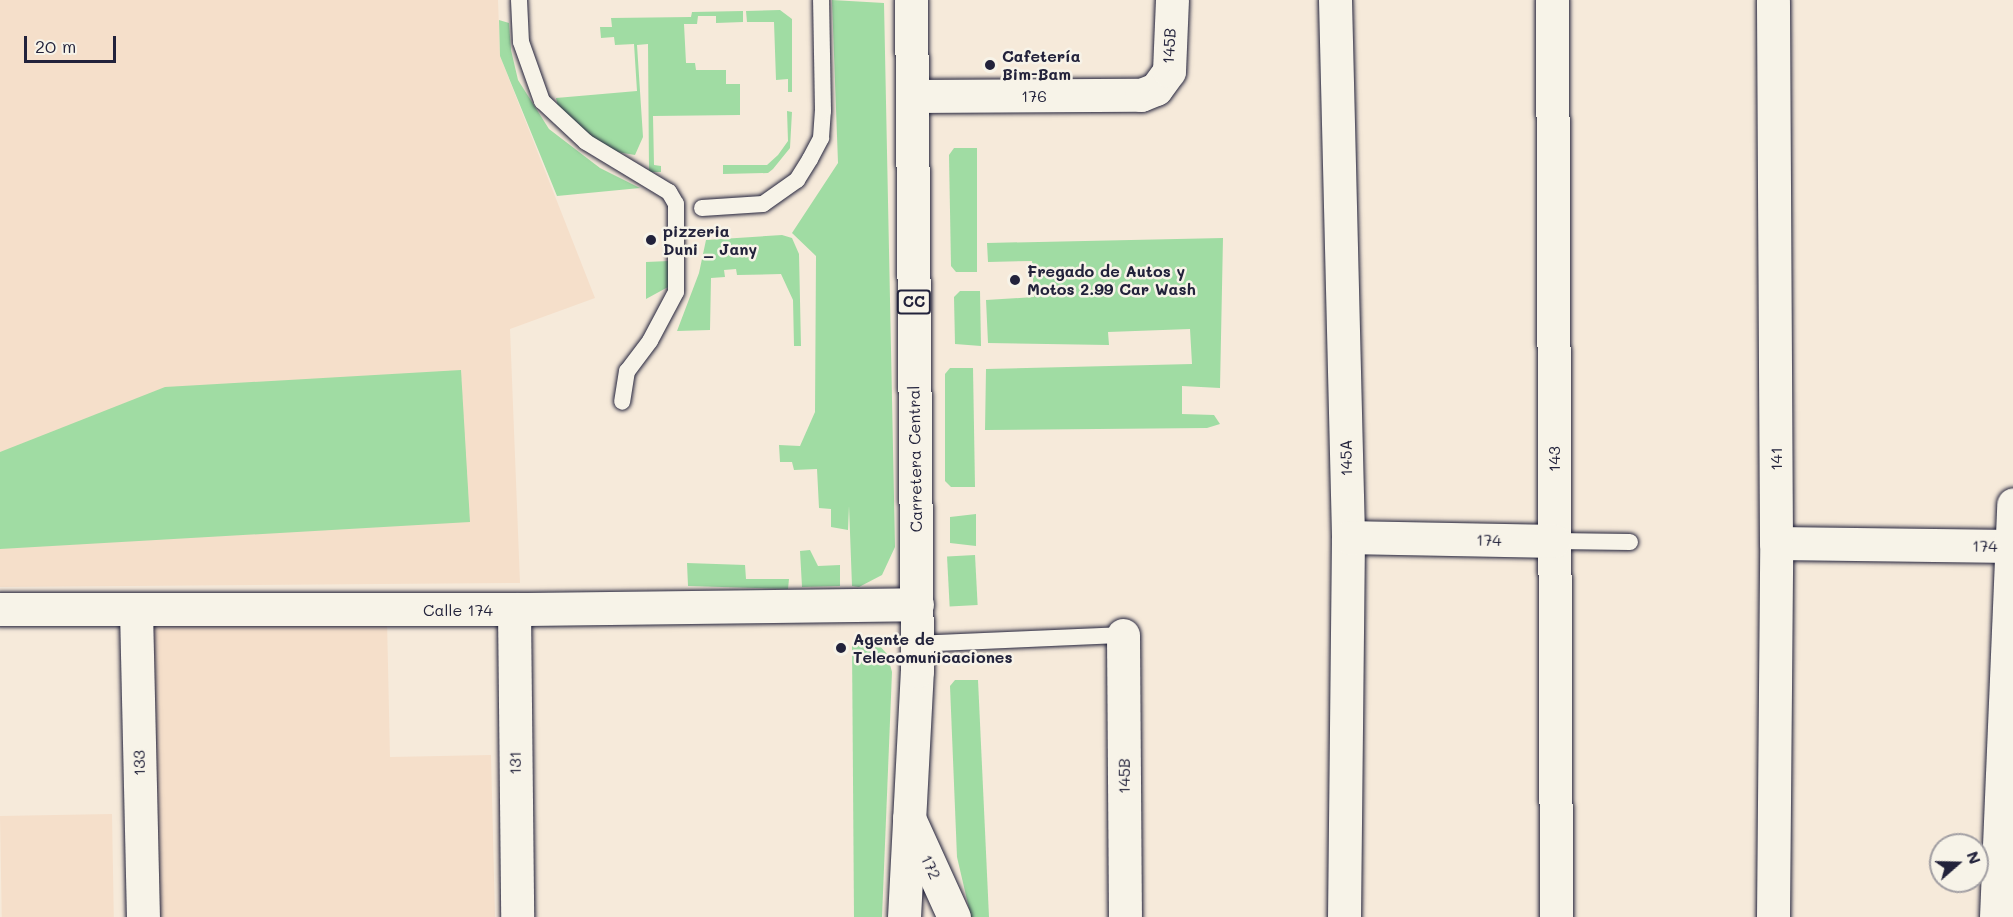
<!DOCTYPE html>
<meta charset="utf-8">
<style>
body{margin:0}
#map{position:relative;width:2013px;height:917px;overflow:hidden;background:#f6eada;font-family:Mali,sans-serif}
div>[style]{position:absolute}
.built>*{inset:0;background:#f5dfca;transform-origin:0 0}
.green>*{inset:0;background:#a0dca3;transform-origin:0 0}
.roads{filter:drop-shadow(0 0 2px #22223b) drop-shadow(0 0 2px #22223b)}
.lane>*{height:16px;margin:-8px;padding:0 8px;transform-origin:8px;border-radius:8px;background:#f7f3e8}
.street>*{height:33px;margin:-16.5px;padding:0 16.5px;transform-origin:16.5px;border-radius:16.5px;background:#f7f3e8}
.secondary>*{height:33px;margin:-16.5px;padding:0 16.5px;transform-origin:16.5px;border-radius:16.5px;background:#f7f3e8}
.primary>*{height:33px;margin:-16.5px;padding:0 16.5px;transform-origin:16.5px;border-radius:16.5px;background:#f7f3e8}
.dots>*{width:16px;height:16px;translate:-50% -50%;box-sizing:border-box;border:3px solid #f7f3e8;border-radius:50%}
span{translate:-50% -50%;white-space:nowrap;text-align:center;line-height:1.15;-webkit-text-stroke:5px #f7f3e8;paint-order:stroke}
.shield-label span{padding:2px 4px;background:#f7f3e8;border:2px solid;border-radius:4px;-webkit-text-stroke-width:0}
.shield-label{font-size:15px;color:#22223b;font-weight:700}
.street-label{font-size:16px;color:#22223b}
.poi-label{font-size:16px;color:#22223b;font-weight:700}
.left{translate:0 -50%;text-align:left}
.north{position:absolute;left:1929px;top:833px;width:60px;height:60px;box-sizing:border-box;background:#f7f3e8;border:2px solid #a29fa3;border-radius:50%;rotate:70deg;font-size:16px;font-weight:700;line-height:24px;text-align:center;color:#22223b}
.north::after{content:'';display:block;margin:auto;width:21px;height:27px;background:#22223b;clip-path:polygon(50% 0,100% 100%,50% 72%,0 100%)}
.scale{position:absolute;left:24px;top:36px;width:92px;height:27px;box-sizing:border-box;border:3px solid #22223b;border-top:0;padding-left:8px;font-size:18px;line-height:21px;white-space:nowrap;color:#22223b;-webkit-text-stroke:4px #f7f3e8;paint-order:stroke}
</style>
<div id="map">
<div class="built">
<i style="clip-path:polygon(0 0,498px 0,500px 56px,595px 298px,510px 329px,520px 583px,0 587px)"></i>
<i style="clip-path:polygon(387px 620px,390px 757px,491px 755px,495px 917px,158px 917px,152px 625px)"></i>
<i style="left:112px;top:814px;width:103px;height:112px;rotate:89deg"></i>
</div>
<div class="green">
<i style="clip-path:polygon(832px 0,884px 3px,895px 547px,882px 575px,859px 587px,852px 586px,849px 506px,848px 530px,831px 527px,831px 509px,819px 508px,817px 469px,794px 470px,792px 462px,780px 462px,779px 445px,800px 446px,815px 412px,816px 256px,792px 233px,838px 163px)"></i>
<i style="clip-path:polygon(780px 10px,792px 19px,792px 92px,788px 92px,788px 79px,776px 80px,774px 22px,747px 22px,746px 11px)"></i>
<i style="clip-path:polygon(743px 11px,743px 22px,716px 23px,716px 16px,698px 16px,697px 24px,684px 24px,686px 63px,695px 63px,696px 70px,726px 70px,726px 84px,740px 84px,740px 115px,653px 116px,654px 165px,661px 166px,661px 172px,649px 172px,648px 44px,637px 45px,643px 137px,635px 155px,617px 152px,590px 137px,558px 107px,556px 98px,637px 91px,634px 44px,615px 45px,614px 37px,601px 38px,600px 27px,612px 27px,611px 18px,691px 17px,692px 12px)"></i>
<i style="clip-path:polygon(499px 20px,509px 23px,511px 50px,518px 80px,549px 129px,600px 168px,640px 188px,557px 196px,500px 56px)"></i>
<i style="clip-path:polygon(787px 111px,792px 112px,790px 148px,773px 169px,768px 173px,723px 174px,723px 165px,767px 165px,778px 155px,788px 141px)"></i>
<i style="clip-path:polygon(954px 148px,977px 148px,977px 272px,956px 272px,951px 266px,949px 155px)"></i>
<i style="clip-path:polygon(782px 235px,792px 238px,799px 254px,801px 346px,794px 346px,793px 300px,781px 274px,737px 275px,736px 269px,724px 270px,725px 277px,711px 278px,710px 330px,677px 331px,699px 273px,706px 240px)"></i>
<i style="clip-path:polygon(1223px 238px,1220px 388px,1182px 386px,1182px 414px,1214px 415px,1220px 424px,1207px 428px,985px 430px,986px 369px,1192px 364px,1190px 329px,1108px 332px,1109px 345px,988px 343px,986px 300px,1034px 297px,1032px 261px,988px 262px,987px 243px)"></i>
<i style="clip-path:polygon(669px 261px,668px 287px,646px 299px,646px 262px)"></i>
<i style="clip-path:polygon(960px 291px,980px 291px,981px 346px,955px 344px,954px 297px)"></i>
<i style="clip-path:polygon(950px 368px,973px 368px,975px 487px,951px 487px,945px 481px,945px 374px)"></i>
<i style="clip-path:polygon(461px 370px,470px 522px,0 549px,0 452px,165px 387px)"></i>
<i style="clip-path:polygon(976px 514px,976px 546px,950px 543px,950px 517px)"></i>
<i style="clip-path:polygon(810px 550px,818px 566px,840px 565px,840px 586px,802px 587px,800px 551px)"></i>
<i style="left:975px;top:555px;width:50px;height:28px;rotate:87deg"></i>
<i style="clip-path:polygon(687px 563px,745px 565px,746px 579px,789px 579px,788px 589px,688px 586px)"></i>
<i style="clip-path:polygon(852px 644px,878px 644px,887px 654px,892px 672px,882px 917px,854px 917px)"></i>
<i style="clip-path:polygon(955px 680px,978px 680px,989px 917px,971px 917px,957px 857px,950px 686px)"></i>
</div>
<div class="roads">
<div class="lane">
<i style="left:519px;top:0;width:42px;rotate:87.3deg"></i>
<i style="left:521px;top:42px;width:63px;rotate:70.4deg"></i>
<i style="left:542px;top:101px;width:60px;rotate:43deg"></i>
<i style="left:586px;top:142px;width:97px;rotate:31.1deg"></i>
<i style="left:669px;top:192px;width:14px;rotate:60deg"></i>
<i style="left:676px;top:204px;width:88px;rotate:90deg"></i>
<i style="left:676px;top:292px;width:55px;rotate:118deg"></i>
<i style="left:650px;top:341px;width:38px;rotate:127deg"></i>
<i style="left:627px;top:371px;width:31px;rotate:99deg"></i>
<i style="left:702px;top:208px;width:61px;rotate:-3.8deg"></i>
<i style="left:763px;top:204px;width:42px;rotate:-35.2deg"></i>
<i style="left:797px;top:180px;width:25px;rotate:-58deg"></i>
<i style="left:810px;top:159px;width:24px;rotate:-62deg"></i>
<i style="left:821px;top:138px;width:27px;rotate:-86deg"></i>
<i style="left:823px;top:111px;width:111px;rotate:-91deg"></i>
<i style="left:1554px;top:541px;width:76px;rotate:0.8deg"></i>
<i style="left:916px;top:644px;width:207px;rotate:-2.5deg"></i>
</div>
<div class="street">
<i style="left:1335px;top:0;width:537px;rotate:88.61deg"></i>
<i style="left:1348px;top:537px;width:380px;rotate:90.6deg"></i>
<i style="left:1552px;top:0;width:917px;rotate:89.75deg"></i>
<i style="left:912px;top:96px;width:229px;rotate:-0.3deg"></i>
<i style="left:1141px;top:95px;width:16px;rotate:-22deg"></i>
<i style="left:1156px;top:89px;width:22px;rotate:-54deg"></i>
<i style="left:1169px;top:71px;width:71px;rotate:-87.6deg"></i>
<i style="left:1348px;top:537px;width:206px;rotate:1.1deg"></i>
<i style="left:1776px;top:543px;width:237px;rotate:0.7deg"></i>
<i style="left:514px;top:609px;width:308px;rotate:89.4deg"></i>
<i style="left:136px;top:610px;width:307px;rotate:88.7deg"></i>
<i style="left:1123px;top:635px;width:282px;rotate:89.6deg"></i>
<i style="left:1773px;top:917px;width:374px;rotate:-89.5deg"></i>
<i style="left:1776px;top:543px;width:543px;rotate:-90.32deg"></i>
<i style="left:1996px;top:917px;width:413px;rotate:-87.6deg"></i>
</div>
<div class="secondary">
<i style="left:0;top:609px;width:527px"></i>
<i style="left:527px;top:609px;width:390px;rotate:-0.7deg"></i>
<i style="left:909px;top:818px;width:109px;rotate:65.6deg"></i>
</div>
<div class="primary">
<i style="left:904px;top:917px;width:246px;rotate:-87deg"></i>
<i style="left:917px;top:671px;width:671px;rotate:-90.51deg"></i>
</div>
</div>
<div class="dots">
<i style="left:990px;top:65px;background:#22223b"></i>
<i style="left:651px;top:240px;background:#22223b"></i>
<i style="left:1015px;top:280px;background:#22223b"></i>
<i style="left:841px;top:648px;background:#22223b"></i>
</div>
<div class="shield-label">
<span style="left:914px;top:302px">CC</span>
</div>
<div class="street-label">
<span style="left:1169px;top:46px;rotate:-87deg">145B</span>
<span style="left:1034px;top:96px">176</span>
<span style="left:1346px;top:458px;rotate:-91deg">145A</span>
<span style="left:915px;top:459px;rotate:-91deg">Carretera Central</span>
<span style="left:1554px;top:459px;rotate:-90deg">143</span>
<span style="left:1776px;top:459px;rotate:-90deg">141</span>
<span style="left:1489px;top:540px;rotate:1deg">174</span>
<span style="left:1985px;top:546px;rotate:1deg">174</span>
<span style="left:458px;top:610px">Calle 174</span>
<span style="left:139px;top:763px;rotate:-91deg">133</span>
<span style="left:515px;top:763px;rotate:-90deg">131</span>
<span style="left:1124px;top:776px;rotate:-90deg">145B</span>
<span style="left:931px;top:867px;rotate:65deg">172</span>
</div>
<div class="poi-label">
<span class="left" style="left:1002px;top:65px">Cafetería<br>Bim-Bam</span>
<span class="left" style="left:663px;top:240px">pizzeria<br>Duni _ Jany</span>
<span class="left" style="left:1027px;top:280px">Fregado de Autos y<br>Motos 2.99 Car Wash</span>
<span class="left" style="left:853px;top:648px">Agente de<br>Telecomunicaciones</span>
</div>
<div class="north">N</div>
<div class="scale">20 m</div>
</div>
